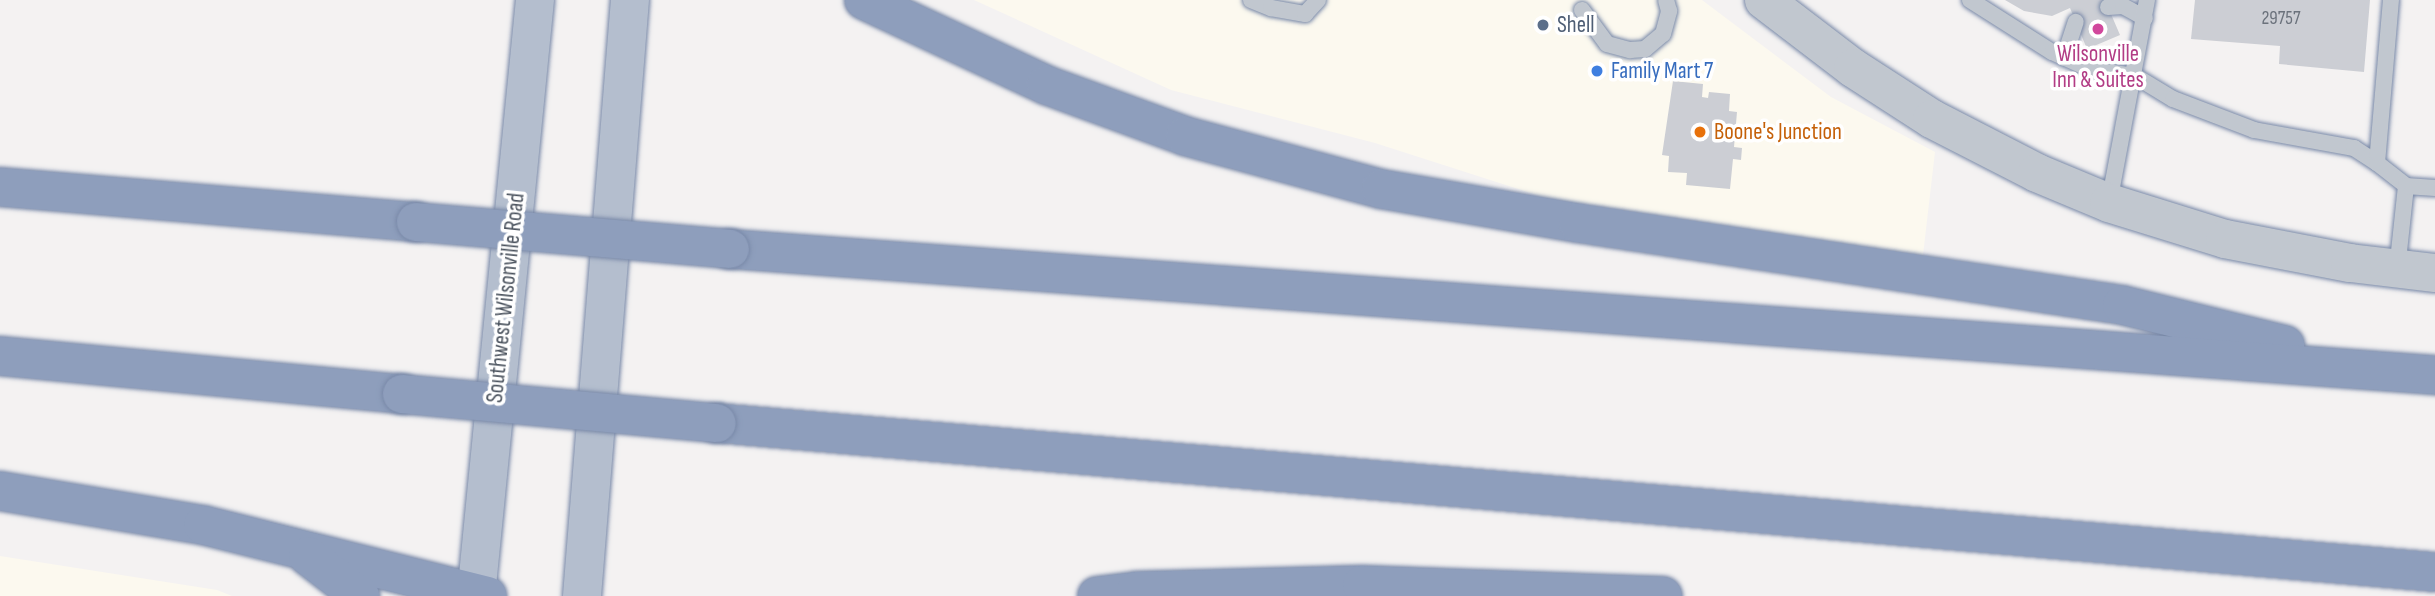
<!DOCTYPE html>
<style>
body{margin:0}
#map{position:relative;width:2435px;height:596px;overflow:hidden;background:#f4f2f2;font-family:"Sofia Sans Condensed",sans-serif}
div>[style]{position:absolute}
.commercial>*{inset:0;background:#fcf9ef}
.building>*{inset:0;background:#ccced4}
.roads{filter:drop-shadow(0 0 2px #7989a8) drop-shadow(0 0 2px #7989a8)}
.service>*{height:16px;margin:-8px;padding:0 8px;transform-origin:8px;border-radius:8px;background:#c1c7cf}
.tertiary>*{height:38px;margin:-19px;padding:0 19px;transform-origin:19px;border-radius:19px;background:#c1c7cf}
.primary>*{height:38px;margin:-19px;padding:0 19px;transform-origin:19px;border-radius:19px;background:#b4bece}
.motorway>*{height:38px;margin:-19px;padding:0 19px;transform-origin:19px;border-radius:19px;background:#8e9ebc}
.bridges{filter:drop-shadow(0 0 2px #7989a8) drop-shadow(0 0 2px #7989a8)}
.motorway-bridge>*{height:38px;margin:-19px;padding:0 19px;transform-origin:19px;border-radius:19px;background:#8e9ebc}
.dots>*{width:19px;height:19px;translate:-50% -50%;box-sizing:border-box;border:4px solid #fff;border-radius:50%}
span{translate:-50% -50%;white-space:nowrap;text-align:center;line-height:1.15;-webkit-text-stroke:7px #fff;paint-order:stroke}
.number-label{font-size:19px;color:#6b727c}
.number-label span{-webkit-text-stroke-width:0}
.service-label{font-size:23px;color:#4e5e75}
.left{translate:0 -50%;text-align:left}
.hotel-label{font-size:23px;color:#b23c85}
.shop-label{font-size:23px;color:#366cbe}
.food-label{font-size:23px;color:#c56008}
.street-label{font-size:23px;color:#4b535e}
</style>
<div id="map">
<div class="commercial">
<i style="clip-path:polygon(974px 0,1702px 0,1831px 97px,1935px 152px,1923px 255px,1543px 197px,1375px 143px,1171px 90px)"></i>
<i style="clip-path:polygon(0 556px,217px 590px,232px 596px,0 596px)"></i>
</div>
<div class="building">
<i style="clip-path:polygon(2005px 0,2105px 0,2120px 35px,2087px 49px,2070px 8px,2052px 16px,2024px 11px)"></i>
<i style="clip-path:polygon(2195px 0,2370px 0,2364px 72px,2279px 64px,2280px 46px,2191px 39px)"></i>
<i style="clip-path:polygon(1673px 81px,1703px 84px,1702px 97px,1708px 98px,1709px 92px,1730px 94px,1729px 111px,1737px 112px,1734px 147px,1742px 148px,1741px 160px,1733px 159px,1730px 189px,1686px 185px,1687px 173px,1668px 172px,1669px 156px,1662px 155px)"></i>
</div>
<div class="roads">
<div class="service">
<i style="left:1251px;top:0;width:22px;rotate:22deg"></i>
<i style="left:1271px;top:8px;width:35px;rotate:10deg"></i>
<i style="left:1305px;top:14px;width:19px;rotate:-47deg"></i>
<i style="left:1970px;top:0;width:97px;rotate:32.4deg"></i>
<i style="left:2052px;top:52px;width:44px;rotate:24.2deg"></i>
<i style="left:2092px;top:70px;width:43px;rotate:7.9deg"></i>
<i style="left:2135px;top:76px;width:44px;rotate:31.2deg"></i>
<i style="left:2173px;top:99px;width:87px;rotate:20.9deg"></i>
<i style="left:2254px;top:130px;width:102px;rotate:10.2deg"></i>
<i style="left:2354px;top:148px;width:27px;rotate:33deg"></i>
<i style="left:2377px;top:163px;width:37px;rotate:38deg"></i>
<i style="left:2406px;top:186px;width:84px;rotate:96.1deg"></i>
<i style="left:2108px;top:7px;width:15px;rotate:-4deg"></i>
<i style="left:2123px;top:6px;width:25px;rotate:29deg"></i>
<i style="left:1582px;top:10px;width:42px;rotate:53.7deg"></i>
<i style="left:1607px;top:44px;width:24px;rotate:15deg"></i>
<i style="left:1630px;top:50px;width:15px;rotate:-4deg"></i>
<i style="left:1645px;top:49px;width:23px;rotate:-40deg"></i>
<i style="left:1663px;top:34px;width:24px;rotate:-75deg"></i>
<i style="left:1669px;top:11px;width:11px;rotate:-105deg"></i>
<i style="left:2064px;top:58px;width:38px;rotate:-72deg"></i>
<i style="left:2377px;top:163px;width:164px;rotate:-85.1deg"></i>
<i style="left:2406px;top:186px;width:29px;rotate:4deg"></i>
<i style="left:2109px;top:203px;width:207px;rotate:-79.4deg"></i>
</div>
<div class="tertiary">
<i style="left:1764px;top:0;width:112px;rotate:37.4deg"></i>
<i style="left:1853px;top:68px;width:94px;rotate:32.8deg"></i>
<i style="left:1932px;top:119px;width:118px;rotate:27.2deg"></i>
<i style="left:2037px;top:173px;width:78px;rotate:22.6deg"></i>
<i style="left:2109px;top:203px;width:121px;rotate:17.2deg"></i>
<i style="left:2225px;top:239px;width:127px;rotate:10.9deg"></i>
<i style="left:2350px;top:263px;width:86px;rotate:6.7deg"></i>
</div>
<div class="primary">
<i style="left:476px;top:596px;width:599px;rotate:-84.35deg"></i>
<i style="left:582px;top:596px;width:598px;rotate:-85.4deg"></i>
</div>
<div class="motorway">
<i style="left:864px;top:0;width:201px;rotate:25deg"></i>
<i style="left:1046px;top:85px;width:148px;rotate:20.1deg"></i>
<i style="left:1185px;top:136px;width:203px;rotate:15.1deg"></i>
<i style="left:1381px;top:189px;width:200px;rotate:9.8deg"></i>
<i style="left:1578px;top:223px;width:550px;rotate:8.57deg"></i>
<i style="left:2122px;top:305px;width:168px;rotate:13.8deg"></i>
<i style="left:0;top:187px;width:417px;rotate:4.8deg"></i>
<i style="left:730px;top:249px;width:1710px;rotate:4.23deg"></i>
<i style="left:0;top:356px;width:404px;rotate:5.4deg"></i>
<i style="left:717px;top:423px;width:1724px;rotate:4.96deg"></i>
<i style="left:0;top:491px;width:206px;rotate:9.5deg"></i>
<i style="left:203px;top:525px;width:293px;rotate:14deg"></i>
<i style="left:308px;top:556px;width:66px;rotate:37.6deg"></i>
<i style="left:1097px;top:596px;width:39px;rotate:-7deg"></i>
<i style="left:1136px;top:591px;width:226px;rotate:-1.5deg"></i>
<i style="left:1362px;top:585px;width:301px;rotate:2.1deg"></i>
</div>
</div>
<div class="bridges">
<div class="motorway-bridge">
<i style="left:416px;top:222px;width:315px;rotate:4.9deg"></i>
<i style="left:402px;top:394px;width:316px;rotate:5.3deg"></i>
</div>
</div>
<div class="dots">
<i style="left:1543px;top:25px;background:#5c6f8a"></i>
<i style="left:2098px;top:29px;background:#d1479c"></i>
<i style="left:1597px;top:71px;background:#3f7fe0"></i>
<i style="left:1700px;top:132px;background:#e8710a"></i>
</div>
<div class="number-label">
<span style="left:2281px;top:19px">29757</span>
</div>
<div class="service-label">
<span class="left" style="left:1557px;top:25px">Shell</span>
</div>
<div class="hotel-label">
<span style="left:2098px;top:67px">Wilsonville<br>Inn &amp; Suites</span>
</div>
<div class="shop-label">
<span class="left" style="left:1611px;top:71px">Family Mart 7</span>
</div>
<div class="food-label">
<span class="left" style="left:1714px;top:132px">Boone's Junction</span>
</div>
<div class="street-label">
<span style="left:506px;top:298px;rotate:-84deg">Southwest Wilsonville Road</span>
</div>
</div>
